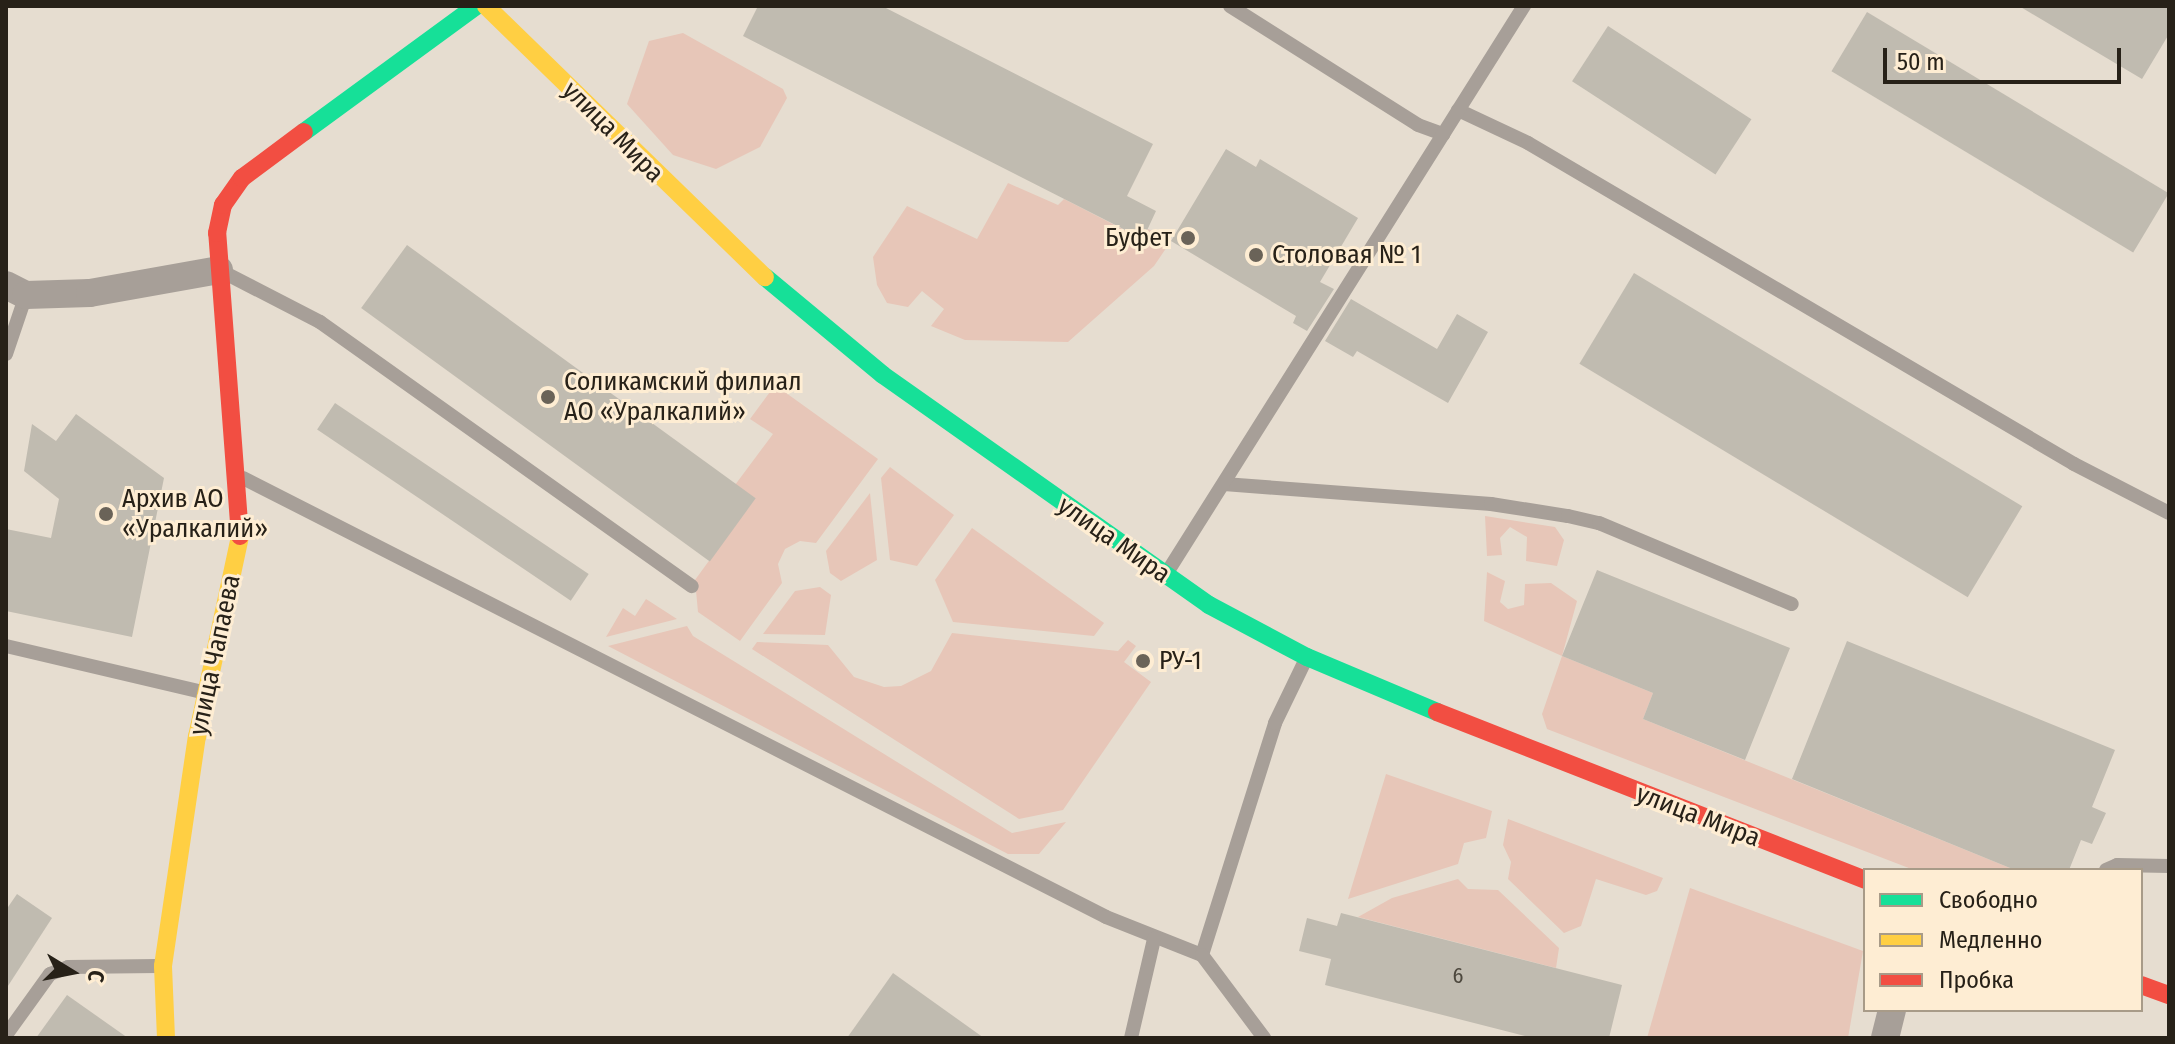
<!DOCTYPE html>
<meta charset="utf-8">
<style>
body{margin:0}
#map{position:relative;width:2175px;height:1044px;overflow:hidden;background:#e6ddd0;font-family:"Fira Sans Condensed",sans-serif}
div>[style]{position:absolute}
.green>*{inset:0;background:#e7c6b8}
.building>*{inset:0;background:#c0bbb0;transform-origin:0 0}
.lane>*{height:14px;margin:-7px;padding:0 7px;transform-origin:7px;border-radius:7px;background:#a79f98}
.street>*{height:28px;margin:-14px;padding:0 14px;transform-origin:14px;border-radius:14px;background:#a79f98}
.fast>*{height:18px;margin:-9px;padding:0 9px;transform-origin:9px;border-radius:9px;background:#16e098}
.slow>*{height:18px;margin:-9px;padding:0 9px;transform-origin:9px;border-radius:9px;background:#ffcf43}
.jam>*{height:18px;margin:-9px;padding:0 9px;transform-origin:9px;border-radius:9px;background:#f24e42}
.dots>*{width:22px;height:22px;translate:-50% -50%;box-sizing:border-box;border:4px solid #feedd3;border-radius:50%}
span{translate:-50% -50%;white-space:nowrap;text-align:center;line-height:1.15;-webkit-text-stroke:6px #feedd3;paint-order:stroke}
.number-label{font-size:22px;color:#4d483e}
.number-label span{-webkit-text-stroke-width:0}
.street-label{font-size:26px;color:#272118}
.poi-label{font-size:26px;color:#272118}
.right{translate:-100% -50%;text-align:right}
.left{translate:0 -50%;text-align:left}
.frame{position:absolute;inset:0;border:8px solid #272118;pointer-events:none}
.legend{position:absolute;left:1863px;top:868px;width:280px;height:144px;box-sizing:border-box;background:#feedd3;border:2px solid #a89b88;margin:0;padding:10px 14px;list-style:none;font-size:24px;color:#272118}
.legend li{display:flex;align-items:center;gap:16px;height:40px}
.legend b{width:40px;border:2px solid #a89b88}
.north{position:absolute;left:32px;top:932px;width:80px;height:80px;-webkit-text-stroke:6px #feedd3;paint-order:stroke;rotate:100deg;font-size:22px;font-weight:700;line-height:32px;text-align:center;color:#272118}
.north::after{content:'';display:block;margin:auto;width:28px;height:36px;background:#272118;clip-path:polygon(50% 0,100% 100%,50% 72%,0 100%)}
.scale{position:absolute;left:1883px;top:48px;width:238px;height:36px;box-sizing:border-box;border:4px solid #272118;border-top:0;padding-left:10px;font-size:24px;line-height:28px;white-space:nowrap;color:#272118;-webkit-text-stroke:6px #feedd3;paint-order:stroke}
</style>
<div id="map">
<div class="green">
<i style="clip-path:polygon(683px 33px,783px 89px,787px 98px,760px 147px,716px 169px,673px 155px,627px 104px,649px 41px)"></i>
<i style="clip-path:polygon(1008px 183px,1058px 205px,1064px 199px,1142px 239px,1148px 229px,1171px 241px,1154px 266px,1068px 342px,965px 340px,931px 326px,944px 309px,922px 291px,908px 307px,887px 303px,877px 285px,873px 257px,907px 206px,977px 239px)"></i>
<i style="clip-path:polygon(775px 385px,878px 459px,816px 543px,800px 541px,785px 549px,778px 564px,782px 583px,740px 641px,698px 612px,695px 580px,754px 499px,735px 485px,773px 434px,750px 419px)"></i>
<i style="clip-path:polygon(890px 467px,954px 515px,917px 566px,890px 560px,881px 478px)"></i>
<i style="clip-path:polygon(870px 493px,877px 560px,841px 581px,830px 573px,826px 551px)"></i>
<i style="clip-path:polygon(1485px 516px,1555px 527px,1564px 540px,1557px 566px,1526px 561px,1527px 537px,1510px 527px,1500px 538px,1502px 555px,1487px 556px)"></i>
<i style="clip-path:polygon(972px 528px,1104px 623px,1094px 636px,953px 622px,935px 580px)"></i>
<i style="clip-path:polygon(1487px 572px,1505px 581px,1500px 602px,1508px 609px,1524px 605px,1525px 584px,1551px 583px,1577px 601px,1562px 656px,1653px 693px,1643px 719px,2015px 870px,1914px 870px,1547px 729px,1542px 714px,1562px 656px,1484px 621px)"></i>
<i style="clip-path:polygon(820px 587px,831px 595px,825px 635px,763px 634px,795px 591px)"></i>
<i style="clip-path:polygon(646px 599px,677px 619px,606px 637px,623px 608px,635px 616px)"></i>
<i style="clip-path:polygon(687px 626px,693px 636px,1012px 833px,1066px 822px,1039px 854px,1008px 854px,608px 646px)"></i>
<i style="clip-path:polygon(952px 633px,1118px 651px,1128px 640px,1136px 646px,1124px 662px,1151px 682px,1063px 810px,1019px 819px,752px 649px,757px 642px,828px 645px,854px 677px,884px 687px,901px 686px,931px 671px)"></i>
<i style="clip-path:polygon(1386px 774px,1492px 811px,1486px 838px,1464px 843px,1458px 864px,1348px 899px)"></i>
<i style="clip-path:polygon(1508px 819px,1663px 878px,1657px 891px,1646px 895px,1596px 879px,1581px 926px,1564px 933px,1508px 879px,1511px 862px,1503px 845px)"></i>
<i style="clip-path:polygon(1458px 879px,1468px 889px,1498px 890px,1559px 948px,1556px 968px,1358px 917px,1392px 898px)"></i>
<i style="clip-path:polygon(1690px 888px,1863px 951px,1848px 1038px,1647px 1038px)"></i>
</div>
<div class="building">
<i style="clip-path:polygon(758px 6px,882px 6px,1153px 144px,1127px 196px,1156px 211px,1143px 239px,743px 36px)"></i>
<i style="clip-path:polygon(2019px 6px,2169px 6px,2169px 34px,2142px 79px)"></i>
<i style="left:1867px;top:12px;width:352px;height:69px;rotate:31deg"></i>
<i style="left:1608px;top:26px;width:171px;height:66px;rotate:33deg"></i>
<i style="clip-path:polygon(1226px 149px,1256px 167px,1260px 159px,1358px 218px,1320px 282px,1334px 289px,1307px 331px,1293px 323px,1296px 316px,1171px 241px)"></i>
<i style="left:407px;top:245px;width:431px;height:78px;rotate:36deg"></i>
<i style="left:1634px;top:273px;width:453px;height:106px;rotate:31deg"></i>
<i style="clip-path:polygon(1351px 299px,1437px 349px,1457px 314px,1488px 332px,1448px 403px,1357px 351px,1353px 357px,1325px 341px)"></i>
<i style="left:335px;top:403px;width:306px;height:32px;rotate:34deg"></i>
<i style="clip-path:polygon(76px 414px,164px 478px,132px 637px,6px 611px,6px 529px,51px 538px,59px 499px,24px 471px,32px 424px,56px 441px)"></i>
<i style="clip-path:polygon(1597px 570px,1790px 648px,1745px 760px,1643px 719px,1653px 693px,1562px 656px)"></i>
<i style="clip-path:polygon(1847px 641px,2115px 750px,2092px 807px,2106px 813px,2092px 844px,2081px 840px,2069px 870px,2015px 870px,1792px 779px)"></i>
<i style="clip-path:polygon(17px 894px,52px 918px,6px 989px,6px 910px)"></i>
<i style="clip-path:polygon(1341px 913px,1622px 985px,1609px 1038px,1533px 1038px,1325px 985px,1331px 959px,1299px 951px,1307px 918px,1337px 926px)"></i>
<i style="clip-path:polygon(893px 973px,984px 1038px,847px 1038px)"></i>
<i style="clip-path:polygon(67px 995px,128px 1038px,36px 1038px)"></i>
</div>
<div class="lane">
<i style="left:1230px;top:6px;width:222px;rotate:32.3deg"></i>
<i style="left:1418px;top:125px;width:27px;rotate:20deg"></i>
<i style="left:1458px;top:110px;width:77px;rotate:25.2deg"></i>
<i style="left:1528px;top:143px;width:633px;rotate:30.45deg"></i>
<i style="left:2074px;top:464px;width:107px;rotate:27.3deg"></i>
<i style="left:225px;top:273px;width:107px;rotate:27.3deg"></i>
<i style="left:320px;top:322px;width:456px;rotate:35.4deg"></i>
<i style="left:6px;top:354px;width:62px;rotate:-71.3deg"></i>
<i style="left:243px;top:478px;width:968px;rotate:26.96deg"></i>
<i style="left:1106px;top:917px;width:103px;rotate:21.6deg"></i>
<i style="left:1202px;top:955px;width:243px;rotate:-72.5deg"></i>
<i style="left:1275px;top:723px;width:69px;rotate:-64.2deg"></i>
<i style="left:1224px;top:484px;width:268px;rotate:4.3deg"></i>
<i style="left:1491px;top:504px;width:78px;rotate:8.9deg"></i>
<i style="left:1568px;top:516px;width:32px;rotate:13deg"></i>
<i style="left:1599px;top:523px;width:209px;rotate:22.8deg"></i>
<i style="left:1168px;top:571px;width:668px;rotate:-57.79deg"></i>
<i style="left:6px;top:646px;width:201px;rotate:13.2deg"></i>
<i style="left:2106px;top:870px;width:12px;rotate:-24deg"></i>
<i style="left:2117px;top:865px;width:52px;rotate:1.1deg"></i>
<i style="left:1202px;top:955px;width:104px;rotate:53.2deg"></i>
<i style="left:6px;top:1035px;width:75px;rotate:-54.2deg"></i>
<i style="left:50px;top:974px;width:19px;rotate:-21deg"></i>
<i style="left:68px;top:967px;width:90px;rotate:-0.6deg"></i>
<i style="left:1131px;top:1038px;width:102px;rotate:-76.9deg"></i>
</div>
<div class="street">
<i style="left:6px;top:285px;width:22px;rotate:27deg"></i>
<i style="left:26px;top:295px;width:64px;rotate:-1.8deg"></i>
<i style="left:90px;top:293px;width:131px;rotate:-10.1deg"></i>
<i style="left:1885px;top:1038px;width:29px;rotate:-76deg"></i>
</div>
<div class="fast">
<i style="left:304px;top:132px;width:213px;rotate:-36.2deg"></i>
<i style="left:765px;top:277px;width:153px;rotate:39.7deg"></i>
<i style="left:883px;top:375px;width:399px;rotate:35.2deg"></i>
<i style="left:1209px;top:605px;width:111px;rotate:28deg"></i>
<i style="left:1307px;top:657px;width:141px;rotate:22.9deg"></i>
</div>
<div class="slow">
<i style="left:486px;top:6px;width:389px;rotate:44.2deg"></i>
<i style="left:166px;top:1038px;width:72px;rotate:-92.4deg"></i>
<i style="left:163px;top:966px;width:232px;rotate:-81.6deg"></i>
<i style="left:197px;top:737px;width:206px;rotate:-77.9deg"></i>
</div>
<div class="jam">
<i style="left:240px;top:536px;width:304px;rotate:-94.3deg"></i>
<i style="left:217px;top:233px;width:29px;rotate:-78deg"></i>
<i style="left:223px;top:205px;width:33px;rotate:-55deg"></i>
<i style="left:242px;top:178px;width:77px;rotate:-36.6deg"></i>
<i style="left:1437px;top:712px;width:460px;rotate:21.4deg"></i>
<i style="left:2141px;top:985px;width:30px;rotate:20deg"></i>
</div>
<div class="dots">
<i style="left:1188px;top:238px;background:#6a6358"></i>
<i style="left:1256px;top:255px;background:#6a6358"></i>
<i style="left:548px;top:397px;background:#6a6358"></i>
<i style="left:106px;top:514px;background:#6a6358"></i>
<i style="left:1143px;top:661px;background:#6a6358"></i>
</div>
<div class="number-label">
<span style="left:1458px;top:976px">6</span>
</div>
<div class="street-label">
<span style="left:613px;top:132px;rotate:45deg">улица Мира</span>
<span style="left:1114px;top:540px;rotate:35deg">улица Мира</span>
<span style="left:215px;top:655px;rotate:-78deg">улица Чапаева</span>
<span style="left:1698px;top:816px;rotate:21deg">улица Мира</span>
</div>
<div class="poi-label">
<span class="right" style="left:1172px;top:238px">Буфет</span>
<span class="left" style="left:1272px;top:255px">Столовая № 1</span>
<span class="left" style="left:564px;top:397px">Соликамский филиал<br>АО «Уралкалий»</span>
<span class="left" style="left:122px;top:514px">Архив АО<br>«Уралкалий»</span>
<span class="left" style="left:1159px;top:661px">РУ-1</span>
</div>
<div class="frame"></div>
<ul class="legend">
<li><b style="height:10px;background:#16e098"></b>Свободно</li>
<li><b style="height:10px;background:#ffcf43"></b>Медленно</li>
<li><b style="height:10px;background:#f24e42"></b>Пробка</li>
</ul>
<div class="north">С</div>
<div class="scale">50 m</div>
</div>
